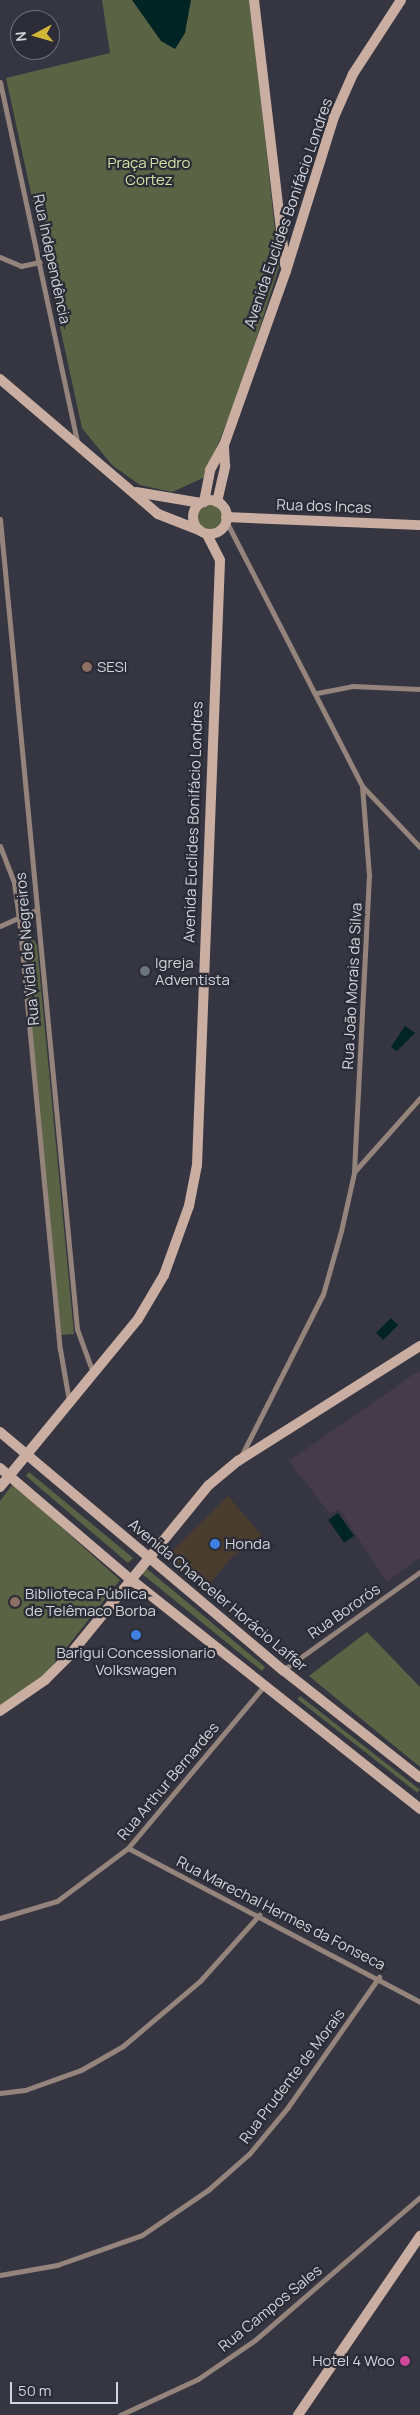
<!DOCTYPE html>
<meta charset="utf-8">
<style>
body{margin:0}
#map{position:relative;width:420px;height:2415px;overflow:hidden;background:#363642;font-family:Manrope,sans-serif}
div>[style]{position:absolute}
.commercial>*{inset:0;background:#4a3d2e}
.industrial>*{inset:0;background:#463b4a}
.green>*{inset:0;background:#5a6445;transform-origin:0 0}
.round{border-radius:50%}
.water>*{inset:0;background:#002424;transform-origin:0 0}
.street>*{height:5px;margin:-2.5px;padding:0 2.5px;transform-origin:2.5px;border-radius:2.5px;background:#95847b}
.secondary>*{height:10px;margin:-5px;padding:0 5px;transform-origin:5px;border-radius:5px;background:#c9aea1}
.secondary>.ring{margin:-5px;padding:0;box-sizing:content-box;background:none;border:10px solid #c9aea1;border-radius:50%}
.dots>*{width:14px;height:14px;translate:-50% -50%;box-sizing:border-box;border:2px solid #2c2c37;border-radius:50%}
span{translate:-50% -50%;white-space:nowrap;text-align:center;line-height:1.15;-webkit-text-stroke:4.5px #2c2c37;paint-order:stroke}
.park-label{font-size:15px;color:#d1e5a7}
.street-label{font-size:15px;color:#d3d3db}
.poi-label{font-size:15px;color:#d3d3db}
.left{translate:0 -50%;text-align:left}
.right{translate:-100% -50%;text-align:right}
.north{position:absolute;left:10px;top:10px;width:50px;height:50px;box-sizing:border-box;background:#2c2c37;border:1px solid #6f6f79;border-radius:50%;rotate:264deg;font-size:14px;font-weight:700;line-height:20px;text-align:center;color:#d3d3db}
.north::after{content:'';display:block;margin:auto;width:18px;height:22px;background:#d2b736;clip-path:polygon(50% 0,100% 100%,50% 72%,0 100%)}
.scale{position:absolute;left:10px;top:2382px;width:108px;height:22px;box-sizing:border-box;border:2px solid #d3d3db;border-top:0;padding-left:6px;font-size:15px;line-height:18px;white-space:nowrap;color:#d3d3db;-webkit-text-stroke:4px #2c2c37;paint-order:stroke}
</style>
<div id="map">
<div class="commercial">
<i style="clip-path:polygon(228px 1496px,263px 1537px,232px 1557px,205px 1589px,174px 1563px,172px 1551px)"></i>
</div>
<div class="industrial">
<i style="clip-path:polygon(420px 1370px,420px 1557px,387px 1582px,339px 1509px,330px 1514px,289px 1461px)"></i>
</div>
<div class="green">
<i style="clip-path:polygon(102px 0,250px 0,279px 267px,241px 386px,205px 477px,172px 492px,140px 485px,112px 465px,82px 428px,6px 78px,110px 53px)"></i>
<i class="round" style="left:196px;top:504px;width:28px;height:28px"></i>
<i style="clip-path:polygon(29px 929px,37px 946px,74px 1334px,61px 1335px,23px 946px)"></i>
<i style="clip-path:polygon(29px 1472px,133px 1558px,128px 1563px,26px 1476px)"></i>
<i style="clip-path:polygon(13px 1484px,120px 1580px,44px 1676px,0 1707px,0 1501px)"></i>
<i style="clip-path:polygon(146px 1568px,265px 1667px,262px 1671px,141px 1573px)"></i>
<i style="clip-path:polygon(367px 1632px,420px 1687px,420px 1767px,309px 1676px)"></i>
<i style="left:300px;top:1696px;width:152px;height:4px;rotate:38deg"></i>
</div>
<div class="water">
<i style="clip-path:polygon(132px 0,191px 0,185px 33px,175px 49px,161px 41px)"></i>
<i style="clip-path:polygon(405px 1026px,415px 1033px,397px 1051px,391px 1047px)"></i>
<i style="left:391px;top:1318px;width:10px;height:21px;rotate:45deg"></i>
<i style="left:338px;top:1513px;width:28px;height:12px;rotate:55deg"></i>
</div>
<div class="street">
<i style="left:0;top:82px;width:368px;rotate:77.9deg"></i>
<i style="left:0;top:257px;width:23px;rotate:23deg"></i>
<i style="left:21px;top:266px;width:19px;rotate:-12deg"></i>
<i style="left:0;top:519px;width:814px;rotate:84.57deg"></i>
<i style="left:77px;top:1329px;width:47px;rotate:70deg"></i>
<i style="left:226px;top:521px;width:298px;rotate:62.8deg"></i>
<i style="left:362px;top:786px;width:89px;rotate:85.5deg"></i>
<i style="left:369px;top:875px;width:298px;rotate:92.9deg"></i>
<i style="left:354px;top:1173px;width:59px;rotate:102.6deg"></i>
<i style="left:341px;top:1231px;width:66px;rotate:105.9deg"></i>
<i style="left:323px;top:1294px;width:184px;rotate:116.8deg"></i>
<i style="left:317px;top:693px;width:36px;rotate:-11deg"></i>
<i style="left:352px;top:686px;width:68px;rotate:2.5deg"></i>
<i style="left:363px;top:787px;width:83px;rotate:46.5deg"></i>
<i style="left:0;top:846px;width:40px;rotate:69deg"></i>
<i style="left:14px;top:883px;width:35px;rotate:82deg"></i>
<i style="left:19px;top:918px;width:433px;rotate:84.6deg"></i>
<i style="left:60px;top:1349px;width:53px;rotate:80.2deg"></i>
<i style="left:0;top:926px;width:39px;rotate:-24deg"></i>
<i style="left:354px;top:1172px;width:99px;rotate:-48.3deg"></i>
<i style="left:283px;top:1670px;width:168px;rotate:-35.6deg"></i>
<i style="left:128px;top:1848px;width:330px;rotate:27.8deg"></i>
<i style="left:0;top:1918px;width:59px;rotate:-16.6deg"></i>
<i style="left:57px;top:1901px;width:89px;rotate:-36.7deg"></i>
<i style="left:128px;top:1848px;width:212px;rotate:-50deg"></i>
<i style="left:0;top:2093px;width:25px;rotate:-7deg"></i>
<i style="left:25px;top:2090px;width:59px;rotate:-19.7deg"></i>
<i style="left:81px;top:2070px;width:48px;rotate:-29.7deg"></i>
<i style="left:123px;top:2046px;width:101px;rotate:-40.2deg"></i>
<i style="left:200px;top:1981px;width:89px;rotate:-48.2deg"></i>
<i style="left:0;top:2275px;width:58px;rotate:-10deg"></i>
<i style="left:57px;top:2265px;width:90px;rotate:-19.4deg"></i>
<i style="left:142px;top:2235px;width:80px;rotate:-34.3deg"></i>
<i style="left:208px;top:2190px;width:55px;rotate:-41.3deg"></i>
<i style="left:249px;top:2154px;width:61px;rotate:-50.3deg"></i>
<i style="left:288px;top:2107px;width:159px;rotate:-55deg"></i>
<i style="left:120px;top:2415px;width:86px;rotate:-24.8deg"></i>
<i style="left:198px;top:2379px;width:69px;rotate:-34.4deg"></i>
<i style="left:255px;top:2340px;width:218px;rotate:-40.9deg"></i>
</div>
<div class="secondary">
<i style="left:254px;top:0;width:267px;rotate:83.3deg"></i>
<i style="left:0;top:379px;width:208px;rotate:40.5deg"></i>
<i style="left:158px;top:514px;width:44px;rotate:21.3deg"></i>
<i style="left:136px;top:492px;width:66px;rotate:9.6deg"></i>
<i class="ring" style="left:193px;top:500px;width:24px;height:24px"></i>
<i style="left:204px;top:502px;width:33px;rotate:-79deg"></i>
<i style="left:210px;top:470px;width:29px;rotate:-61deg"></i>
<i style="left:224px;top:445px;width:185px;rotate:-70.4deg"></i>
<i style="left:286px;top:271px;width:161px;rotate:-72.7deg"></i>
<i style="left:334px;top:117px;width:47px;rotate:-66.2deg"></i>
<i style="left:353px;top:74px;width:88px;rotate:-57deg"></i>
<i style="left:217px;top:502px;width:37px;rotate:-77deg"></i>
<i style="left:225px;top:466px;width:21px;rotate:-93deg"></i>
<i style="left:226px;top:517px;width:194px;rotate:2.4deg"></i>
<i style="left:0;top:1432px;width:370px;rotate:40.1deg"></i>
<i style="left:283px;top:1670px;width:174px;rotate:38.2deg"></i>
<i style="left:0;top:1468px;width:170px;rotate:40.5deg"></i>
<i style="left:129px;top:1578px;width:372px;rotate:38.4deg"></i>
<i style="left:0;top:1487px;width:217px;rotate:-50.6deg"></i>
<i style="left:138px;top:1319px;width:51px;rotate:-59.4deg"></i>
<i style="left:164px;top:1275px;width:73px;rotate:-70.1deg"></i>
<i style="left:189px;top:1206px;width:42px;rotate:-79deg"></i>
<i style="left:197px;top:1165px;width:605px;rotate:-87.82deg"></i>
<i style="left:220px;top:560px;width:29px;rotate:-117deg"></i>
<i style="left:0;top:1711px;width:55px;rotate:-34.6deg"></i>
<i style="left:45px;top:1680px;width:33px;rotate:-45deg"></i>
<i style="left:68px;top:1657px;width:222px;rotate:-50.7deg"></i>
<i style="left:209px;top:1485px;width:38px;rotate:-40deg"></i>
<i style="left:238px;top:1461px;width:215px;rotate:-32.3deg"></i>
<i style="left:298px;top:2415px;width:217px;rotate:-55.7deg"></i>
</div>
<div class="dots">
<i style="left:87px;top:667px;background:#8d6e63"></i>
<i style="left:145px;top:971px;background:#6b7280"></i>
<i style="left:215px;top:1544px;background:#3f7fe0"></i>
<i style="left:15px;top:1602px;background:#8d6e63"></i>
<i style="left:136px;top:1635px;background:#3f7fe0"></i>
<i style="left:405px;top:2361px;background:#d1479c"></i>
</div>
<div class="park-label">
<span style="left:149px;top:171px">Praça Pedro<br>Cortez</span>
</div>
<div class="street-label">
<span style="left:288px;top:213px;rotate:-71deg">Avenida Euclides Bonifácio Londres</span>
<span style="left:52px;top:259px;rotate:78deg">Rua Independência</span>
<span style="left:324px;top:506px;rotate:2deg">Rua dos Incas</span>
<span style="left:193px;top:822px;rotate:-88deg">Avenida Euclides Bonifácio Londres</span>
<span style="left:27px;top:949px;rotate:-95deg">Rua Vidal de Negreiros</span>
<span style="left:352px;top:986px;rotate:-87deg">Rua João Morais da Silva</span>
<span style="left:218px;top:1595px;rotate:40deg">Avenida Chanceler Horácio Laffer</span>
<span style="left:344px;top:1611px;rotate:-35deg">Rua Bororós</span>
<span style="left:168px;top:1781px;rotate:-50deg">Rua Arthur Bernardes</span>
<span style="left:281px;top:1913px;rotate:27deg">Rua Marechal Hermes da Fonseca</span>
<span style="left:292px;top:2076px;rotate:-53deg">Rua Prudente de Morais</span>
<span style="left:270px;top:2308px;rotate:-39deg">Rua Campos Sales</span>
</div>
<div class="poi-label">
<span class="left" style="left:97px;top:667px">SESI</span>
<span class="left" style="left:155px;top:971px">Igreja<br>Adventista</span>
<span class="left" style="left:225px;top:1544px">Honda</span>
<span class="left" style="left:25px;top:1602px">Biblioteca Pública<br>de Telêmaco Borba</span>
<span style="left:136px;top:1661px">Barigui Concessionario<br>Volkswagen</span>
<span class="right" style="left:395px;top:2361px">Hotel 4 Woo</span>
</div>
<div class="north">N</div>
<div class="scale">50 m</div>
</div>
